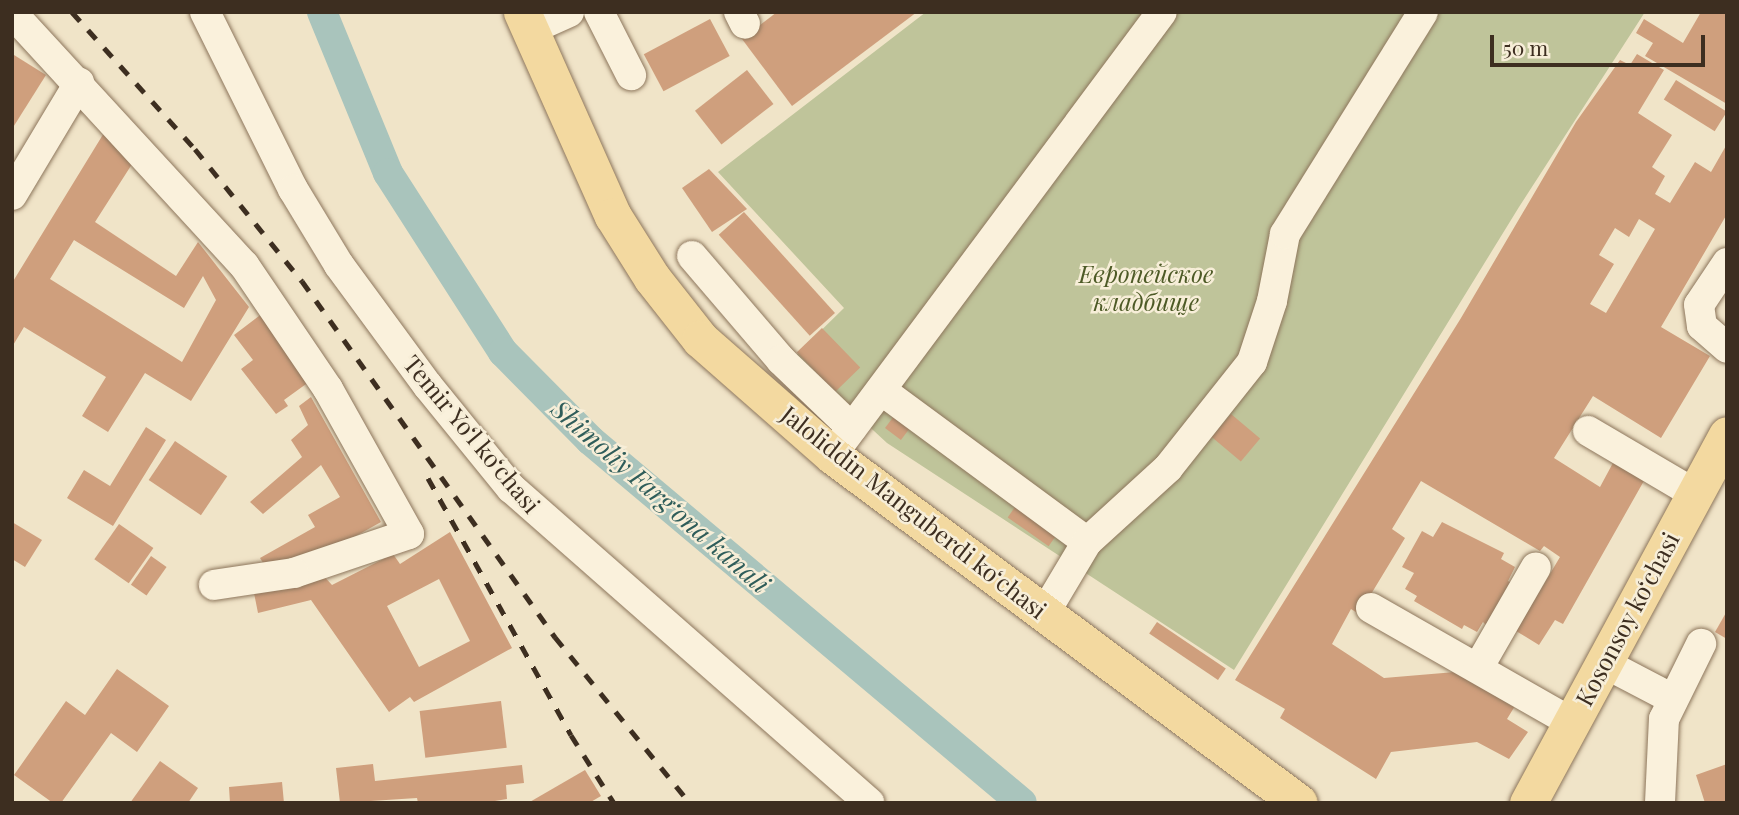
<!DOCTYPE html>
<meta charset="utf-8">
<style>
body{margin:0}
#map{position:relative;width:1739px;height:815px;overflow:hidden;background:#f0e4c8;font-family:"Playfair Display",serif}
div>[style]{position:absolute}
.cemetery>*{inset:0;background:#bfc49a}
.canal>*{height:30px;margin:-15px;padding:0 15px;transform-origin:15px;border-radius:15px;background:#a9c4bc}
.building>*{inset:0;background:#cf9f7d;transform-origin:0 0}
.roads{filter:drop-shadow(0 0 2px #8d765c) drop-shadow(0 0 2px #8d765c)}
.minor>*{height:30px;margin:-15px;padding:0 15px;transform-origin:15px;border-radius:15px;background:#faf1dc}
.major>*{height:37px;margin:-18.5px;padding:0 18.5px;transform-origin:18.5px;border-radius:18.5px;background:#f3d9a0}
.rail>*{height:5px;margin-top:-2.5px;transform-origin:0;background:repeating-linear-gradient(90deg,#3d2e20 0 12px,transparent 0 24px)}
span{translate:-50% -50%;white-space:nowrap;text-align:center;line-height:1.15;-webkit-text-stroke:5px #f7eed8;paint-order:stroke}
.park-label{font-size:24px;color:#4d5a26;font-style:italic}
.street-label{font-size:24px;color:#3d2e20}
.water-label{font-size:26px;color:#2f5d5a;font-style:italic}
.frame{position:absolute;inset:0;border:14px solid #3d2e20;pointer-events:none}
.scale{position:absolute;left:1490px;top:35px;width:215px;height:32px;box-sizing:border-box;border:4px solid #3d2e20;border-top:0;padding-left:9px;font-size:21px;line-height:24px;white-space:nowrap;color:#3d2e20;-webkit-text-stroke:5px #f7eed8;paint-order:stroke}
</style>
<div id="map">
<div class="cemetery">
<i style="clip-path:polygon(926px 12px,1645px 12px,1519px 207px,1234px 670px,887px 443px,794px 357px,844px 308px,718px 172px)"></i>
</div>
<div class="canal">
<i style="left:322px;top:12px;width:174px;rotate:67.7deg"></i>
<i style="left:388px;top:173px;width:213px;rotate:57.3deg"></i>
<i style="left:503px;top:352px;width:124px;rotate:45.3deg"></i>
<i style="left:590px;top:440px;width:564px;rotate:40.04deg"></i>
</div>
<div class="building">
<i style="clip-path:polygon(777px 12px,917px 12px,792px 106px,742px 39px)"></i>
<i style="clip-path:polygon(1701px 12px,1727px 12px,1727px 104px,1645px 56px,1653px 43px,1636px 33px,1644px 19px,1683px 43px)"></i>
<i style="left:710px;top:19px;width:42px;height:75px;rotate:62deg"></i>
<i style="clip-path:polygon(evenodd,1637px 54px,1664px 70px,1638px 113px,1672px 135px,1652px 167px,1665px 176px,1655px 194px,1670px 203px,1695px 162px,1711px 172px,1727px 144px,1727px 214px,1661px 327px,1710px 356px,1661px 438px,1593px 396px,1554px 458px,1600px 487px,1614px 461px,1645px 479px,1563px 624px,1555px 620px,1539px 645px,1516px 631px,1560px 557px,1544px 546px,1540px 551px,1421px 481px,1392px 529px,1405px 538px,1359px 614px,1351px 609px,1332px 644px,1384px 678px,1467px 671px,1518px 701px,1507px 719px,1528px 732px,1509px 759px,1477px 742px,1391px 752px,1376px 779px,1280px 718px,1285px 709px,1235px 680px,1461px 318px,1576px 122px,1620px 60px,1630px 65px,1637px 54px,1639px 219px,1655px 229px,1606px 313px,1590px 304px,1614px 264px,1599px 255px,1615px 228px,1629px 237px,1639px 219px)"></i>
<i style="clip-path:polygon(14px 55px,46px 75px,12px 129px,12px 58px)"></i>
<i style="left:747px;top:70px;width:43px;height:66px;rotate:52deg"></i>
<i style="left:1676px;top:80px;width:60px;height:23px;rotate:32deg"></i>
<i style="clip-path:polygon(evenodd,107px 128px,134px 161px,95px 222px,176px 276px,198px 242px,249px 307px,191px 401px,145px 373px,108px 432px,82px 416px,106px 377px,24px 327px,12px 347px,12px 283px,107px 128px,74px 240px,184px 308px,203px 276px,216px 300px,182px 362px,50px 279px,74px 240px)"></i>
<i style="clip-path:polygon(709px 169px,747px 209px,712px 232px,682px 188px)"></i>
<i style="left:744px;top:212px;width:136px;height:34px;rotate:48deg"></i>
<i style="clip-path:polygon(263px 313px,313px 379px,284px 400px,288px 406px,276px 414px,241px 369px,253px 360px,234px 335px)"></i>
<i style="left:822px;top:328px;width:55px;height:35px;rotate:46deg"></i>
<i style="clip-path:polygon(311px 397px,381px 522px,295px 570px,270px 574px,260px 558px,315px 527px,308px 515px,340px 497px,321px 465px,263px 514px,250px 502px,302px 457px,291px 440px,308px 425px,299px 406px)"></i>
<i style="left:1231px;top:414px;width:38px;height:30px;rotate:40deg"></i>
<i style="left:894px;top:416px;width:20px;height:15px;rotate:37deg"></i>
<i style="clip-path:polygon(146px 427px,166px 440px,113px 526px,67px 498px,84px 470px,110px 486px)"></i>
<i style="left:175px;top:441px;width:63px;height:47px;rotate:34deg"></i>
<i style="left:1022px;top:497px;width:50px;height:25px;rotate:35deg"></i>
<i style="clip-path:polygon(12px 522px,42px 540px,25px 567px,12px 559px)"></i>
<i style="clip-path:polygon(1442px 522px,1504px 553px,1501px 559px,1515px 567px,1508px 581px,1512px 583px,1487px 626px,1483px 622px,1477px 632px,1464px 625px,1462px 629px,1414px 601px,1417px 596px,1405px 589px,1414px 573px,1402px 567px,1422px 531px,1433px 537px)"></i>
<i style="left:119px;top:524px;width:42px;height:43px;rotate:35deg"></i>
<i style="clip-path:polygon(evenodd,450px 532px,512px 648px,414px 702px,410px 697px,389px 712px,311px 600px,258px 613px,253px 588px,319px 571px,332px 585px,393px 554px,400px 564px,450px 532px,439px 579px,470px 641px,419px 667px,387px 606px,439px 579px)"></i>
<i style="left:151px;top:556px;width:19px;height:35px;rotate:35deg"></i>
<i style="clip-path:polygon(1727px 611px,1727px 639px,1715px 632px)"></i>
<i style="left:1157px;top:622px;width:83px;height:14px;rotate:34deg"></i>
<i style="clip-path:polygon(117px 669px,169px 706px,137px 752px,111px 733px,61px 803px,53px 803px,14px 775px,66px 701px,85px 715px)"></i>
<i style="left:501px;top:701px;width:47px;height:82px;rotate:83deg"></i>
<i style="clip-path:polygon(160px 761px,198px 788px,188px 803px,130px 803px)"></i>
<i style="clip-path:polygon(373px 764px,375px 781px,522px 765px,524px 783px,506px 785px,507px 799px,483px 803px,418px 803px,417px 798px,340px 803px,336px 768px)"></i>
<i style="clip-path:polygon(1727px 764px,1727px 803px,1705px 803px,1696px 775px)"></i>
<i style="clip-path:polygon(585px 770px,601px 796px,589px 803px,528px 803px)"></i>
<i style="clip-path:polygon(282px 782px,284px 803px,230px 803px,229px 787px)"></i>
</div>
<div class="roads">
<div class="minor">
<i style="left:205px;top:12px;width:198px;rotate:63.6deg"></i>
<i style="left:293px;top:189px;width:89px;rotate:58.8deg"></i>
<i style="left:339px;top:265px;width:150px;rotate:53.7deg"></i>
<i style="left:428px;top:386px;width:132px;rotate:50.9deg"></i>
<i style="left:511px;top:488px;width:477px;rotate:41.3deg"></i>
<i style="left:599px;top:12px;width:71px;rotate:63.1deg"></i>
<i style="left:739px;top:12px;width:13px;rotate:63deg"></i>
<i style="left:12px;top:13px;width:343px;rotate:47.4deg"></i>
<i style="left:244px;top:265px;width:150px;rotate:55.9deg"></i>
<i style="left:328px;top:389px;width:166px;rotate:60.8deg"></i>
<i style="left:409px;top:534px;width:121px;rotate:161.3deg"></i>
<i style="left:294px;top:573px;width:81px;rotate:171.5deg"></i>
<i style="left:529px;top:30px;width:44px;rotate:-24.2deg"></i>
<i style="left:12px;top:195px;width:131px;rotate:-59.1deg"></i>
<i style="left:692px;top:256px;width:137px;rotate:49.4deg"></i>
<i style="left:781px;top:360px;width:98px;rotate:43.8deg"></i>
<i style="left:1727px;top:263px;width:50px;rotate:123.7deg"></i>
<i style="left:1699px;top:305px;width:21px;rotate:82deg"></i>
<i style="left:1702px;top:326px;width:33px;rotate:41deg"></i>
<i style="left:881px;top:390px;width:256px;rotate:36.4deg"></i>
<i style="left:1588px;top:431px;width:124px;rotate:30.5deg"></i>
<i style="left:832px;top:455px;width:552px;rotate:-53.32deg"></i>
<i style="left:1371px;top:608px;width:230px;rotate:29.7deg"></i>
<i style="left:1044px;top:614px;width:84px;rotate:-59.2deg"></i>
<i style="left:1087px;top:542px;width:110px;rotate:-42.4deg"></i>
<i style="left:1168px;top:468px;width:135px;rotate:-51.6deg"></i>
<i style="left:1252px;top:362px;width:64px;rotate:-71.8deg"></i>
<i style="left:1272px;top:301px;width:68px;rotate:-79deg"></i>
<i style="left:1285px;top:234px;width:261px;rotate:-58.1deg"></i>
<i style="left:1604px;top:663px;width:76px;rotate:27.6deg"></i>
<i style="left:1478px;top:668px;width:116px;rotate:-60.1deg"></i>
<i style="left:1660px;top:803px;width:84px;rotate:-87.3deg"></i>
<i style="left:1664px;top:719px;width:84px;rotate:-63.7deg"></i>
</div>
<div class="major">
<i style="left:522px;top:12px;width:223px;rotate:66deg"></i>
<i style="left:613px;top:216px;width:73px;rotate:57.8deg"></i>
<i style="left:652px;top:278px;width:78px;rotate:51.8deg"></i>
<i style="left:700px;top:339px;width:176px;rotate:41.3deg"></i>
<i style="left:832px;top:455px;width:582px;rotate:36.69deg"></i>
<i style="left:1528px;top:803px;width:418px;rotate:-61.6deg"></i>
</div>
</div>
<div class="rail">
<i style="left:72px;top:12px;width:184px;rotate:48.1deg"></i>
<i style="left:195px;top:149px;width:170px;rotate:51deg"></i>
<i style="left:302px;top:281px;width:437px;rotate:54.6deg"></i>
<i style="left:555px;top:637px;width:214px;rotate:50.9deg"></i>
<i style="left:428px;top:478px;width:294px;rotate:60.9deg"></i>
<i style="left:571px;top:735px;width:80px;rotate:57.7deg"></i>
</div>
<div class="park-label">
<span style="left:1146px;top:288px">Европейское<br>кладбище</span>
</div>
<div class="street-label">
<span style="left:472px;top:434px;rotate:50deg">Temir Yoʻl koʻchasi</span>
<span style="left:914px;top:512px;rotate:38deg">Jaloliddin Manguberdi koʻchasi</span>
<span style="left:1627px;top:619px;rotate:-62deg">Kosonsoy koʻchasi</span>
</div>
<div class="water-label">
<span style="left:661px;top:496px;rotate:41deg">Shimoliy Fargʻona kanali</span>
</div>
<div class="frame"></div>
<div class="scale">50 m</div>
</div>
